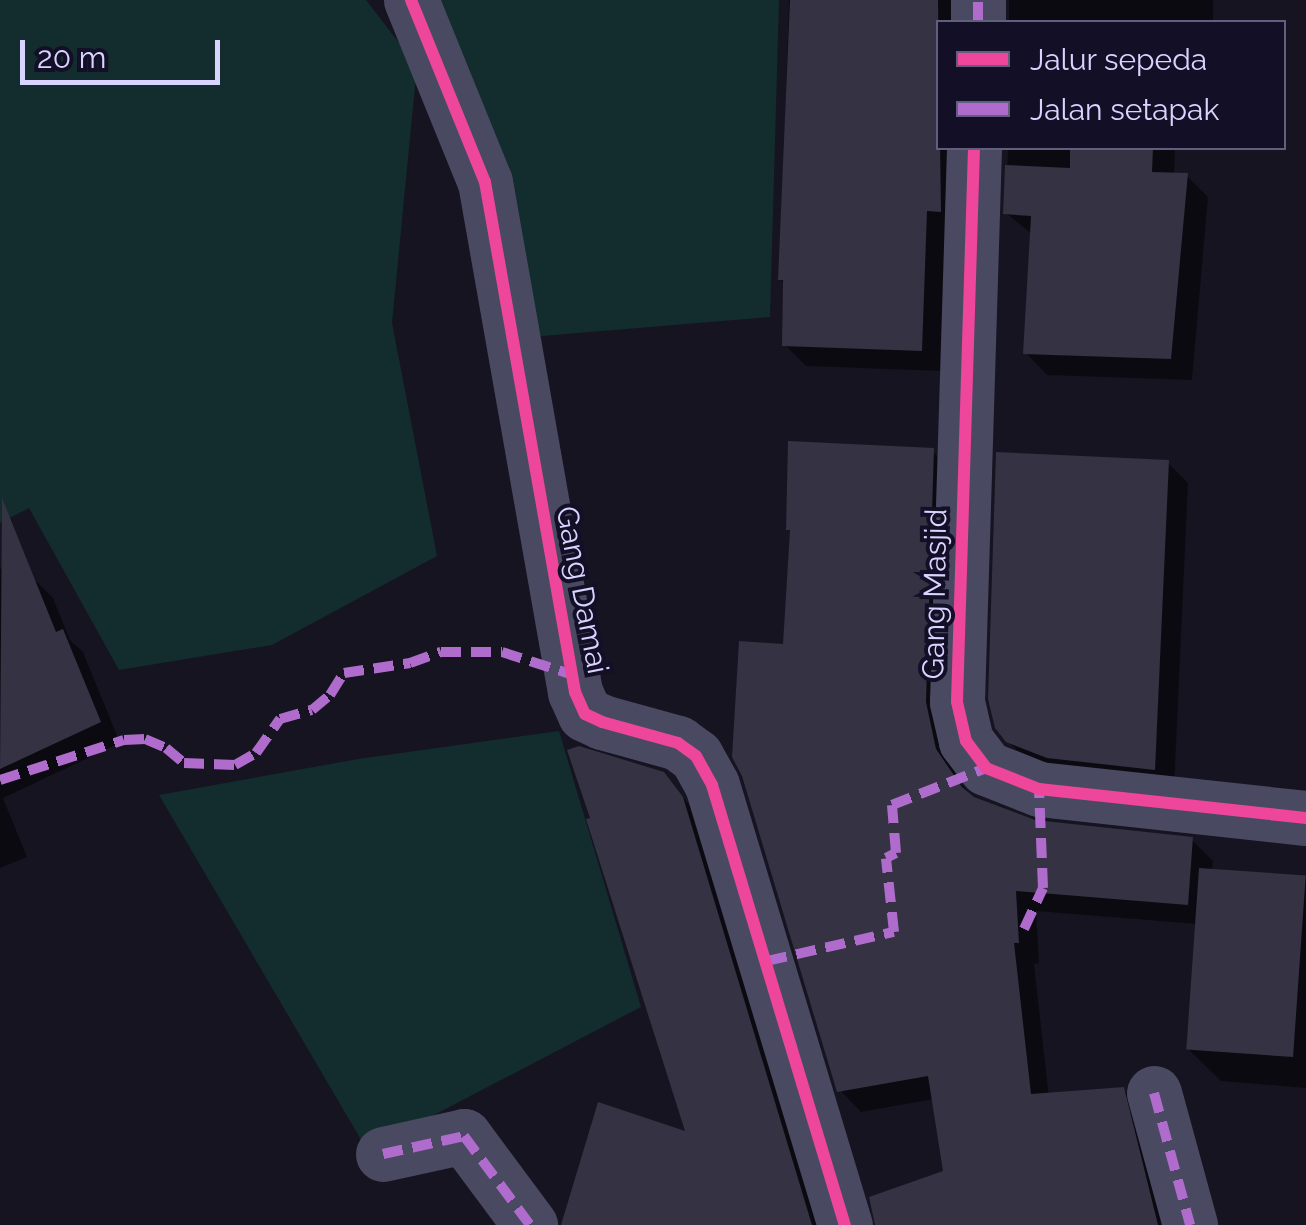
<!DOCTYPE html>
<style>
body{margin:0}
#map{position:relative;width:1306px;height:1225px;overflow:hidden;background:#161421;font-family:Raleway,sans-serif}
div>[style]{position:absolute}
.green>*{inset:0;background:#132c2d}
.shadow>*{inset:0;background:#0007;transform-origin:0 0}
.building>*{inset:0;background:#343243;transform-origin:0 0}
.minor>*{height:55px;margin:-27.5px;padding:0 27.5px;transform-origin:27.5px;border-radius:27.5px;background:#4a4962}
.quiet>*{height:10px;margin-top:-5px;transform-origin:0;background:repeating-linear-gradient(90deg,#b06ccc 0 20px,transparent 0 30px)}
.cycleway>*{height:12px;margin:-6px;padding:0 6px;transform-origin:6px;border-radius:6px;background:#ed469a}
span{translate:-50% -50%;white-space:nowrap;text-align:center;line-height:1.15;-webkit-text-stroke:8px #130f26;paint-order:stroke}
.street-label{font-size:30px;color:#d9d4ff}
.legend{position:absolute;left:936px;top:20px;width:350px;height:130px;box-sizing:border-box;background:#130f26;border:2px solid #625e7d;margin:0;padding:12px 18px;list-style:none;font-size:30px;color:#d9d4ff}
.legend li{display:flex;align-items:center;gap:20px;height:50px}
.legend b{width:50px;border:2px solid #625e7d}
.scale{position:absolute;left:20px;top:40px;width:200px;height:45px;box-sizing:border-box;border:5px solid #d9d4ff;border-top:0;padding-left:12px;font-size:30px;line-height:35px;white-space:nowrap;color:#d9d4ff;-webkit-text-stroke:8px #130f26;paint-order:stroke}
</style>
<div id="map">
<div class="green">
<i style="clip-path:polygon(0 0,366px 0,417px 66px,392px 323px,437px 556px,272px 645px,119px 670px,29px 508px,0 523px)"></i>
<i style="clip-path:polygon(433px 0,779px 0,770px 317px,530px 337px)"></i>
<i style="clip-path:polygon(559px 731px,641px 1007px,367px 1150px,159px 795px,358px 759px)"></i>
</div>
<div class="shadow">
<i style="clip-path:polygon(789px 0,978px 0,968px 22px,938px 22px,938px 148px,975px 148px,942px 371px,806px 366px,785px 345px,785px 284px,780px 279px)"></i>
<i style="left:1009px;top:0;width:204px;height:22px"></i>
<i style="clip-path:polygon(1008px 148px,1175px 148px,1174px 175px,1187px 176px,1208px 197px,1192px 380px,1047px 375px,1026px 353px,1033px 235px,1006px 213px)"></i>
<i style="clip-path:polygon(932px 451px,954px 472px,946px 724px,961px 784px,976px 800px,1027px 821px,1192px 840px,1213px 861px,1212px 871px,1306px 878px,1306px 1088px,1221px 1081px,1188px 1049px,1197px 924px,1036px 911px,1039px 963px,1034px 964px,1054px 1143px,1044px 1225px,877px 1225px,946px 1172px,934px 1099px,861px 1112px,840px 1090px,785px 646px,792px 533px,788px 529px)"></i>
<i style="clip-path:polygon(1168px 463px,1188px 483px,1174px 789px,1029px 762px,1008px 741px)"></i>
<i style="clip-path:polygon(4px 568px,32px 577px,53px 598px,70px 640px,83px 652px,120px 743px,3px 798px,27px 857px,0 868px,0 569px)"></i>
<i style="clip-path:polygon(663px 774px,703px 821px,826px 1225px,563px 1225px,600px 1105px,689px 1135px)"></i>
<i style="clip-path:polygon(1123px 1089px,1144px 1110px,1172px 1225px,1126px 1225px)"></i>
</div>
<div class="building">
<i style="clip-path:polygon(790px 0,938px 0,941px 212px,927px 211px,922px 351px,782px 346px,783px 280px,778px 280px)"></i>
<i style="clip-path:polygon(1070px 148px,1153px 148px,1152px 172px,1188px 173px,1171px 359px,1023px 354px,1031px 216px,1003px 214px,1005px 165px,1070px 168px)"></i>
<i style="clip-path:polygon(788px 441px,934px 448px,926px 702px,936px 749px,962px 787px,974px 797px,1035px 820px,1193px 837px,1188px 905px,1016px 891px,1019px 943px,1014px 943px,1031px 1094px,1124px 1087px,1158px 1225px,875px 1225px,869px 1197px,943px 1171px,928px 1076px,837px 1092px,742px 776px,732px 757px,739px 641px,783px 644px,790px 530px,786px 530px)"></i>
<i style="clip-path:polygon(996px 452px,1169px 460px,1155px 770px,1047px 758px,1006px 742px,995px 728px,988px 699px)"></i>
<i style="clip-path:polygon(2px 498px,56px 632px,63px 629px,101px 722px,0 769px)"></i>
<i style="clip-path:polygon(579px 746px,664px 772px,683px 797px,812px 1225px,561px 1225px,598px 1102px,685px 1131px,586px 819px,590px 818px,567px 750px)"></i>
<i style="left:1199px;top:868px;width:107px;height:182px;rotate:4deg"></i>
</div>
<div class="minor">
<i style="left:411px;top:0;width:196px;rotate:67.9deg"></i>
<i style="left:485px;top:182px;width:518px;rotate:79.99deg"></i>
<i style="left:575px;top:692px;width:24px;rotate:66deg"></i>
<i style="left:585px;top:714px;width:19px;rotate:25deg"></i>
<i style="left:602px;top:722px;width:79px;rotate:15.4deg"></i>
<i style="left:678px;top:743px;width:22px;rotate:36deg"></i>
<i style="left:696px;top:756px;width:33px;rotate:61deg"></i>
<i style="left:712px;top:785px;width:460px;rotate:73.2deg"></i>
<i style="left:978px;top:22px;width:22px;rotate:-90deg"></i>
<i style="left:974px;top:148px;width:554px;rotate:91.76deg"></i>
<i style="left:957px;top:702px;width:40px;rotate:77deg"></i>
<i style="left:966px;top:741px;width:34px;rotate:53deg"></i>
<i style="left:986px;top:768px;width:57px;rotate:21.6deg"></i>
<i style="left:1039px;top:789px;width:269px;rotate:6.2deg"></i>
<i style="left:1154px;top:1093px;width:137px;rotate:74.7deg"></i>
<i style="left:383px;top:1154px;width:83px;rotate:-12.5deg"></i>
<i style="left:464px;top:1136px;width:111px;rotate:53.4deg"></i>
</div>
<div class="quiet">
<i style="left:978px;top:22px;width:22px;rotate:-90deg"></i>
<i style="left:0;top:780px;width:130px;rotate:-17.9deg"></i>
<i style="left:124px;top:740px;width:21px;rotate:-3deg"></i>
<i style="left:145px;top:739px;width:23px;rotate:23deg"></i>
<i style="left:166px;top:748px;width:23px;rotate:40deg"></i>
<i style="left:184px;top:763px;width:51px;rotate:2.2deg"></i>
<i style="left:235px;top:765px;width:24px;rotate:-30deg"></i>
<i style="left:256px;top:753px;width:42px;rotate:-54.8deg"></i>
<i style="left:280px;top:719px;width:33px;rotate:-16deg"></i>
<i style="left:312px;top:710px;width:23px;rotate:-40deg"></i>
<i style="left:330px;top:695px;width:26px;rotate:-58deg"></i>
<i style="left:344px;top:673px;width:67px;rotate:-8.6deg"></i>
<i style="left:410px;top:663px;width:33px;rotate:-20deg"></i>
<i style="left:441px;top:652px;width:61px"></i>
<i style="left:502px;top:652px;width:71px;rotate:17.9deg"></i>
<i style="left:1024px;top:929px;width:45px;rotate:-65.1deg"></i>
<i style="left:1043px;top:888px;width:99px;rotate:-92.3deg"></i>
<i style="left:767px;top:961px;width:130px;rotate:-12.9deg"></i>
<i style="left:894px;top:932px;width:74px;rotate:-96.2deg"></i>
<i style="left:886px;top:858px;width:11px;rotate:-27deg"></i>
<i style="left:896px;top:853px;width:48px;rotate:-94.8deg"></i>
<i style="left:892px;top:805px;width:101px;rotate:-21.5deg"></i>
<i style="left:1154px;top:1093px;width:137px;rotate:74.7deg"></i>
<i style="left:383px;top:1154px;width:83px;rotate:-12.5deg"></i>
<i style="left:464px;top:1136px;width:111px;rotate:53.4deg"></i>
</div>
<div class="cycleway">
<i style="left:411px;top:0;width:196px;rotate:67.9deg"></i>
<i style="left:485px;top:182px;width:518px;rotate:79.99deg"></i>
<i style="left:575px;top:692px;width:24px;rotate:66deg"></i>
<i style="left:585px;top:714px;width:19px;rotate:25deg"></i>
<i style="left:602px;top:722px;width:79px;rotate:15.4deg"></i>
<i style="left:678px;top:743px;width:22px;rotate:36deg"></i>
<i style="left:696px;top:756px;width:33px;rotate:61deg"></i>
<i style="left:712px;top:785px;width:460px;rotate:73.2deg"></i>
<i style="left:974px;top:148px;width:554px;rotate:91.76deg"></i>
<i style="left:957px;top:702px;width:40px;rotate:77deg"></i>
<i style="left:966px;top:741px;width:34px;rotate:53deg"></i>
<i style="left:986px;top:768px;width:57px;rotate:21.6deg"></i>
<i style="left:1039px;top:789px;width:269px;rotate:6.2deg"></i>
</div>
<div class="street-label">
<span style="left:582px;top:590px;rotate:79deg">Gang Damai</span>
<span style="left:935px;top:594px;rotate:-89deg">Gang Masjid</span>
</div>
<ul class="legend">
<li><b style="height:12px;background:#ed469a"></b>Jalur sepeda</li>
<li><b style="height:12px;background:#b06ccc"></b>Jalan setapak</li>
</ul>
<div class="scale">20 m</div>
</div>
